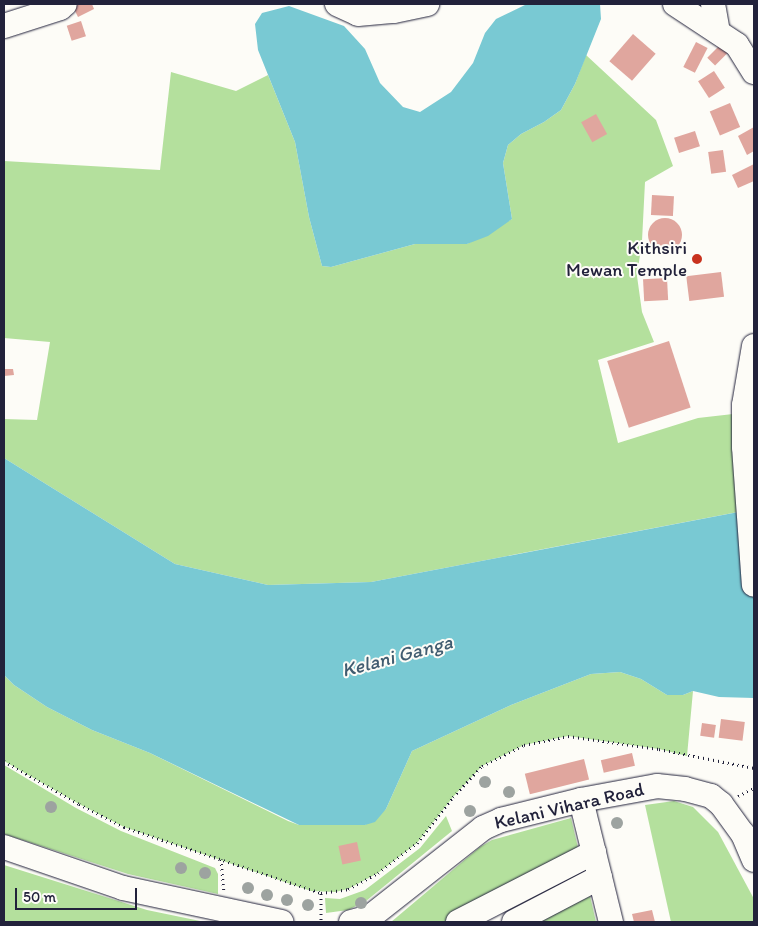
<!DOCTYPE html>
<style>
body{margin:0}
#map{position:relative;width:758px;height:926px;overflow:hidden;background:#fdfcf7;font-family:Itim,sans-serif}
div>[style]{position:absolute}
.green>*{inset:0;background:#b4e09d}
.water>*{inset:0;background:#79c9d3}
.building>*{inset:0;background:#e0a69e;transform-origin:0 0}
.round{border-radius:50%}
.path>*{height:3px;margin-top:-1.5px;transform-origin:0;background:repeating-linear-gradient(90deg,#22223b 0 1px,transparent 0 5px)}
.roads{filter:drop-shadow(0 0 1px #22223b) drop-shadow(0 0 1px #22223b)}
.minor>*{height:24px;margin:-12px;padding:0 12px;transform-origin:12px;border-radius:12px;background:#fdfcf7}
.trees>*{width:12px;height:12px;margin:-6px;border-radius:50%;background:#9da3a0}
.dots>*{width:14px;height:14px;translate:-50% -50%;box-sizing:border-box;border:2px solid #fdfcf7;border-radius:50%}
span{translate:-50% -50%;white-space:nowrap;text-align:center;line-height:1.15;-webkit-text-stroke:4px #fdfcf7;paint-order:stroke}
.poi-label{font-size:19px;color:#22223b}
.right{translate:-100% -50%;text-align:right}
.street-label{font-size:19px;color:#22223b}
.water-label{font-size:20px;color:#405c70;font-style:italic}
.frame{position:absolute;inset:0;border:5px solid #22223b;pointer-events:none}
.scale{position:absolute;left:15px;top:888px;width:122px;height:22px;box-sizing:border-box;border:2px solid #22223b;border-top:0;padding-left:6px;font-size:15px;line-height:18px;white-space:nowrap;color:#22223b;-webkit-text-stroke:4px #fdfcf7;paint-order:stroke}
</style>
<div id="map">
<div class="green">
<i style="clip-path:polygon(586px 55px,656px 120px,673px 166px,645px 182px,642px 241px,637px 276px,642px 312px,654px 342px,598px 360px,618px 443px,698px 418px,733px 414px,733px 462px,738px 512px,371px 582px,268px 585px,175px 564px,4px 458px,4px 419px,37px 420px,50px 342px,4px 338px,4px 161px,160px 170px,171px 72px,236px 91px,268px 75px,295px 142px,309px 217px,322px 266px,331px 267px,415px 244px,467px 244px,512px 219px,503px 163px,508px 145px,521px 134px,544px 122px,561px 110px,575px 84px)"></i>
<i style="clip-path:polygon(620px 672px,641px 679px,667px 695px,683px 695px,693px 691px,687px 756px,659px 749px,568px 736px,524px 745px,482px 766px,453px 797px,417px 843px,378px 873px,348px 889px,335px 892px,311px 891px,124px 827px,79px 804px,4px 761px,4px 675px,14px 685px,47px 707px,92px 730px,150px 753px,288px 821px,299px 825px,365px 825px,386px 809px,412px 751px,511px 705px,591px 674px)"></i>
<i style="clip-path:polygon(4px 765px,76px 808px,121px 831px,215px 868px,218px 874px,218px 894px,128px 874px,4px 834px)"></i>
<i style="clip-path:polygon(674px 801px,693px 807px,718px 832px,754px 899px,754px 922px,671px 922px,645px 805px)"></i>
<i style="clip-path:polygon(446px 816px,452px 831px,366px 901px,348px 910px,326px 913px,325px 898px,340px 899px,365px 890px,420px 848px)"></i>
<i style="clip-path:polygon(571px 818px,579px 852px,443px 922px,391px 922px,480px 847px,492px 840px)"></i>
<i style="clip-path:polygon(4px 865px,147px 910px,205px 922px,4px 922px)"></i>
<i style="clip-path:polygon(590px 896px,596px 922px,538px 922px)"></i>
</div>
<div class="water">
<i style="clip-path:polygon(527px 4px,600px 4px,601px 19px,575px 84px,561px 110px,544px 122px,521px 134px,508px 145px,503px 163px,512px 219px,488px 236px,467px 244px,415px 244px,331px 267px,322px 266px,309px 217px,295px 142px,258px 50px,255px 24px,262px 13px,289px 6px,344px 26px,365px 49px,380px 83px,403px 107px,420px 112px,451px 92px,473px 63px,485px 33px,496px 19px)"></i>
<i style="clip-path:polygon(4px 458px,175px 564px,268px 585px,371px 582px,754px 509px,754px 698px,719px 697px,693px 691px,683px 695px,667px 695px,641px 679px,620px 672px,591px 674px,511px 705px,412px 751px,386px 809px,375px 822px,365px 825px,299px 825px,150px 753px,92px 730px,47px 707px,14px 685px,4px 675px)"></i>
</div>
<div class="building">
<i style="clip-path:polygon(80px 4px,92px 4px,94px 9px,78px 17px,73px 7px)"></i>
<i style="left:81px;top:21px;width:16px;height:15px;rotate:72deg"></i>
<i style="left:633px;top:34px;width:30px;height:36px;rotate:41deg"></i>
<i style="left:696px;top:42px;width:13px;height:28px;rotate:27deg"></i>
<i style="left:720px;top:45px;width:11px;height:18px;rotate:45deg"></i>
<i style="left:714px;top:71px;width:20px;height:19px;rotate:57deg"></i>
<i style="left:730px;top:103px;width:26px;height:22px;rotate:67deg"></i>
<i style="left:596px;top:114px;width:23px;height:17px;rotate:61deg"></i>
<i style="clip-path:polygon(754px 127px,754px 151px,747px 155px,738px 136px)"></i>
<i style="left:695px;top:131px;width:16px;height:22px;rotate:72deg"></i>
<i style="left:723px;top:150px;width:22px;height:15px;rotate:82deg"></i>
<i style="clip-path:polygon(754px 164px,754px 181px,738px 188px,732px 175px)"></i>
<i style="left:652px;top:195px;width:22px;height:20px;rotate:3deg"></i>
<i class="round" style="left:648px;top:218px;width:34px;height:34px"></i>
<i style="left:721px;top:272px;width:25px;height:35px;rotate:83deg"></i>
<i style="left:667px;top:278px;width:22px;height:24px;rotate:87deg"></i>
<i style="left:669px;top:341px;width:70px;height:65px;rotate:72deg"></i>
<i style="clip-path:polygon(4px 369px,13px 369px,14px 375px,4px 376px)"></i>
<i style="left:721px;top:719px;width:24px;height:19px;rotate:7deg"></i>
<i style="left:702px;top:723px;width:14px;height:13px;rotate:8deg"></i>
<i style="left:632px;top:753px;width:13px;height:32px;rotate:77deg"></i>
<i style="left:584px;top:759px;width:21px;height:61px;rotate:76deg"></i>
<i style="left:357px;top:842px;width:19px;height:19px;rotate:78deg"></i>
<i style="clip-path:polygon(652px 910px,655px 922px,634px 922px,632px 914px)"></i>
</div>
<div class="path">
<i style="left:4px;top:761px;width:86px;rotate:29.8deg"></i>
<i style="left:79px;top:804px;width:51px;rotate:27.1deg"></i>
<i style="left:124px;top:827px;width:208px;rotate:18.5deg"></i>
<i style="left:321px;top:893px;width:27px;rotate:-8deg"></i>
<i style="left:348px;top:889px;width:34px;rotate:-28deg"></i>
<i style="left:378px;top:873px;width:49px;rotate:-37.6deg"></i>
<i style="left:417px;top:843px;width:58px;rotate:-52deg"></i>
<i style="left:453px;top:797px;width:42px;rotate:-46.9deg"></i>
<i style="left:482px;top:766px;width:47px;rotate:-26.6deg"></i>
<i style="left:524px;top:745px;width:45px;rotate:-11.6deg"></i>
<i style="left:568px;top:736px;width:92px;rotate:8.1deg"></i>
<i style="left:659px;top:749px;width:97px;rotate:11.3deg"></i>
<i style="left:738px;top:796px;width:18px;rotate:-27deg"></i>
<i style="left:221px;top:859px;width:32px;rotate:85deg"></i>
<i style="left:321px;top:893px;width:29px;rotate:90deg"></i>
</div>
<div class="roads">
<div class="minor">
<i style="left:337px;top:4px;width:23px;rotate:25deg"></i>
<i style="left:358px;top:14px;width:36px;rotate:-5deg"></i>
<i style="left:394px;top:11px;width:34px;rotate:-12deg"></i>
<i style="left:675px;top:4px;width:74px;rotate:33.5deg"></i>
<i style="left:737px;top:45px;width:32px;rotate:58deg"></i>
<i style="left:713px;top:4px;width:28px;rotate:80deg"></i>
<i style="left:4px;top:26px;width:59px;rotate:-17.8deg"></i>
<i style="left:60px;top:8px;width:6px;rotate:-39deg"></i>
<i style="left:754px;top:346px;width:60px;rotate:99.6deg"></i>
<i style="left:744px;top:405px;width:42px;rotate:90deg"></i>
<i style="left:744px;top:447px;width:138px;rotate:85.9deg"></i>
<i style="left:581px;top:800px;width:126px;rotate:76.2deg"></i>
<i style="left:4px;top:847px;width:126px;rotate:19deg"></i>
<i style="left:123px;top:888px;width:162px;rotate:12.1deg"></i>
<i style="left:351px;top:922px;width:20px;rotate:-15deg"></i>
<i style="left:370px;top:917px;width:144px;rotate:-38.2deg"></i>
<i style="left:483px;top:828px;width:20px;rotate:-24deg"></i>
<i style="left:501px;top:820px;width:82px;rotate:-14deg"></i>
<i style="left:581px;top:800px;width:77px;rotate:-10.4deg"></i>
<i style="left:657px;top:786px;width:28px;rotate:6deg"></i>
<i style="left:685px;top:789px;width:27px;rotate:15deg"></i>
<i style="left:711px;top:796px;width:13px;rotate:39deg"></i>
<i style="left:721px;top:804px;width:37px;rotate:54deg"></i>
<i style="left:743px;top:834px;width:28px;rotate:67deg"></i>
<i style="left:458px;top:922px;width:153px;rotate:-27.2deg"></i>
<i style="left:514px;top:922px;width:97px;rotate:-27.6deg"></i>
</div>
</div>
<div class="trees">
<i style="left:485px;top:782px"></i>
<i style="left:509px;top:792px"></i>
<i style="left:51px;top:807px"></i>
<i style="left:470px;top:811px"></i>
<i style="left:617px;top:823px"></i>
<i style="left:181px;top:868px"></i>
<i style="left:205px;top:873px"></i>
<i style="left:248px;top:888px"></i>
<i style="left:267px;top:895px"></i>
<i style="left:287px;top:900px"></i>
<i style="left:361px;top:903px"></i>
<i style="left:308px;top:905px"></i>
</div>
<div class="dots">
<i style="left:697px;top:259px;background:#c8321e"></i>
</div>
<div class="poi-label">
<span class="right" style="left:687px;top:259px">Kithsiri<br>Mewan Temple</span>
</div>
<div class="street-label">
<span style="left:569px;top:806px;rotate:-13deg">Kelani Vihara Road</span>
</div>
<div class="water-label">
<span style="left:397px;top:656px;rotate:-15deg">Kelani Ganga</span>
</div>
<div class="frame"></div>
<div class="scale">50 m</div>
</div>
